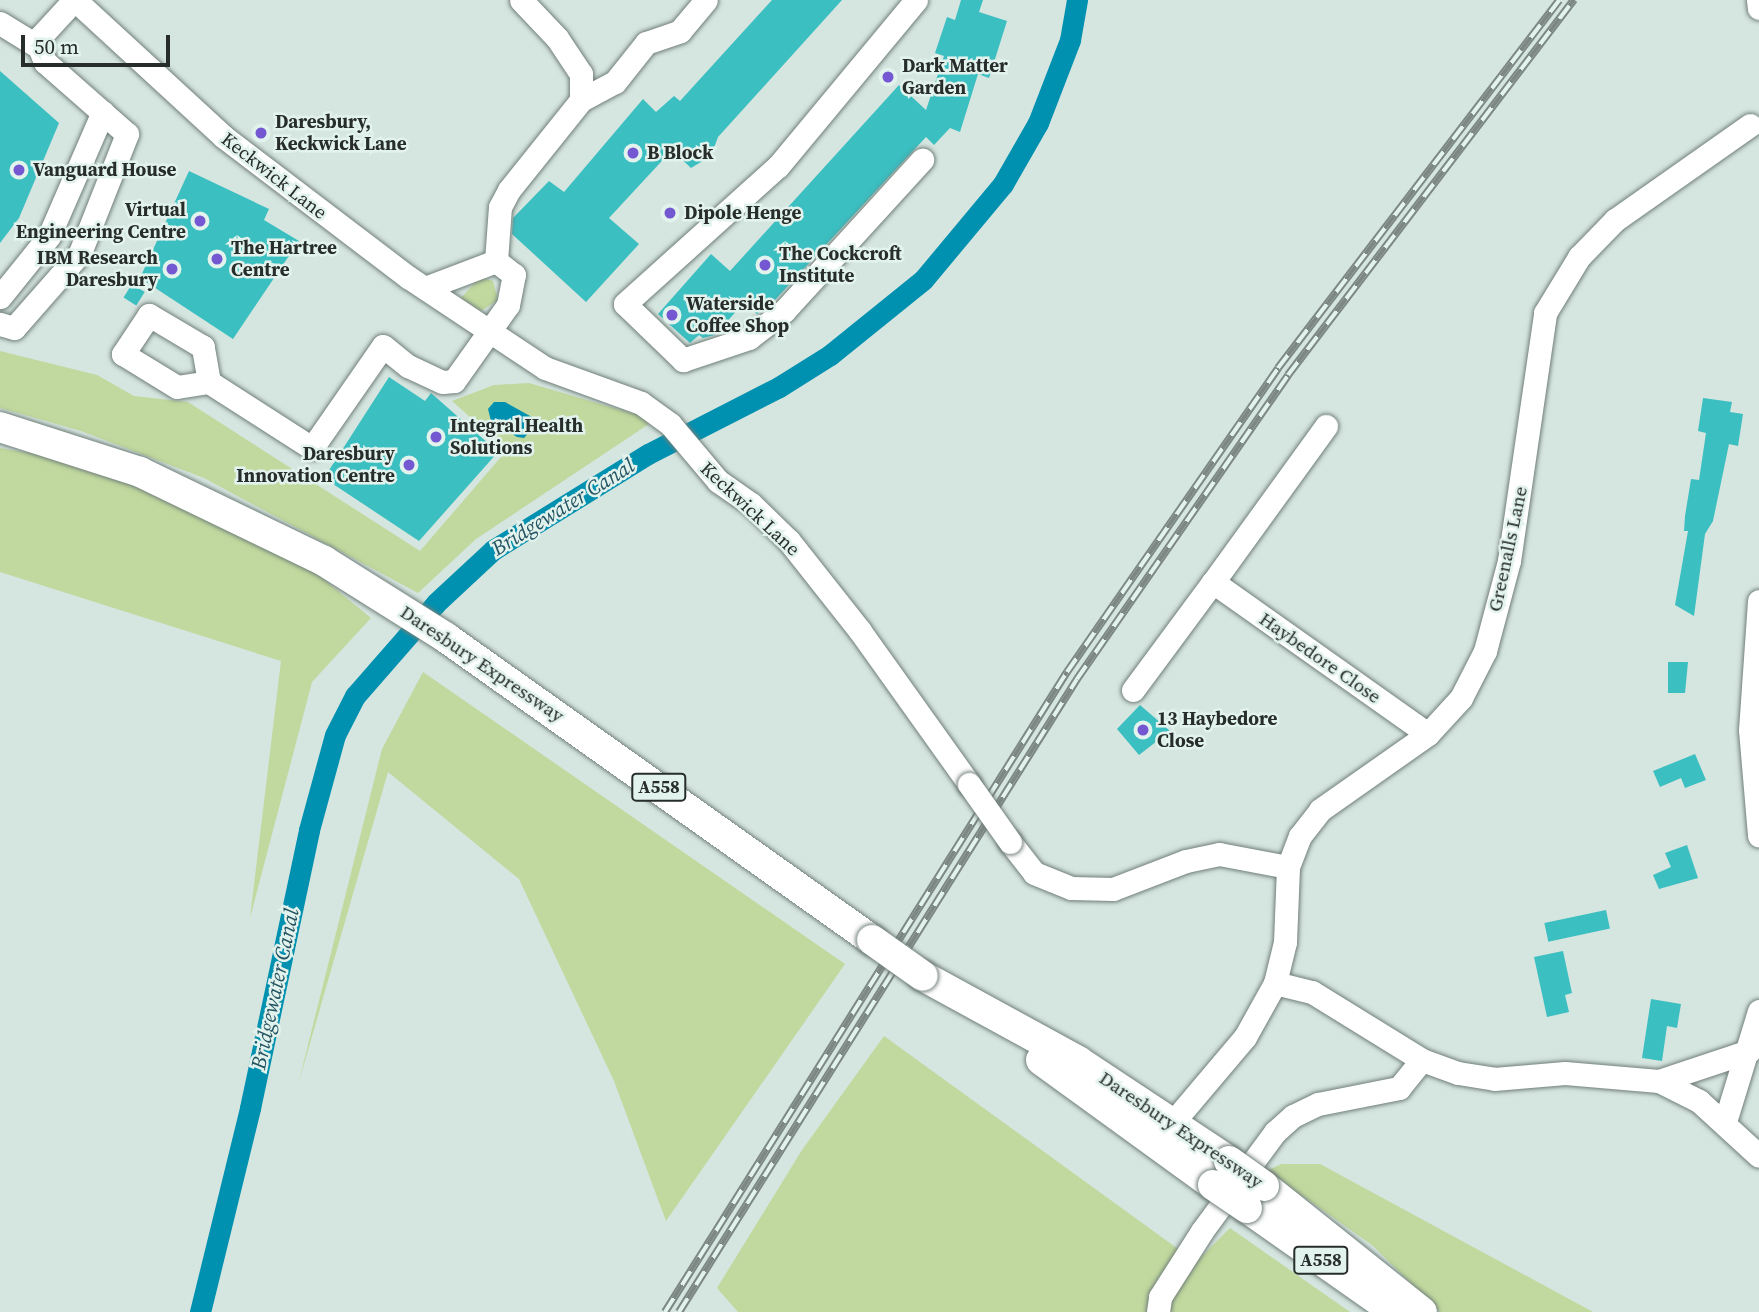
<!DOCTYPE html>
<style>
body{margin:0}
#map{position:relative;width:1759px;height:1312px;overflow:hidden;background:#d5e5df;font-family:"Source Serif 4",serif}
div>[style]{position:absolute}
.green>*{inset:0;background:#c1d99e}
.water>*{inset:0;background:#0091b0}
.canal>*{height:21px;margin:-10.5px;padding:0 10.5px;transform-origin:10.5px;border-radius:10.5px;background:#0091b0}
.building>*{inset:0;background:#3bbfc1;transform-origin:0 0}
.roads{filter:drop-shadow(0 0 2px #717f7a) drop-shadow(0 0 2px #717f7a)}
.minor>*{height:23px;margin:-11.5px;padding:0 11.5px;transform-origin:11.5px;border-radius:11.5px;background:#fff}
.major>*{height:30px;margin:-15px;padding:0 15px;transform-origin:15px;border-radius:15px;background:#fff}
.rail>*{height:8px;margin-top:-4px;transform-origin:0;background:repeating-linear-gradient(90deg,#e2f2ed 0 16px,#7d8884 0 32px);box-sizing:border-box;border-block:2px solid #7d8884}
.bridges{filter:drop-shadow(0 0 2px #717f7a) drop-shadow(0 0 2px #717f7a)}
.minor-bridge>*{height:23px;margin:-11.5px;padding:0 11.5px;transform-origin:11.5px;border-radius:11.5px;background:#fff}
.major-bridge>*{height:30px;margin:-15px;padding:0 15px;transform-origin:15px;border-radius:15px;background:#fff}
.dots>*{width:19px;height:19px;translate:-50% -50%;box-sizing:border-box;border:4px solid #e2f2ed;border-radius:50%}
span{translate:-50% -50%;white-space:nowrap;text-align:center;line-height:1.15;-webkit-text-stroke:5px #e2f2ed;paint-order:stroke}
.shield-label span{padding:2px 5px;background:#e2f2ed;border:2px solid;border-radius:5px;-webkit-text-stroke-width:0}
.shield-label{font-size:18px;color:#272d2b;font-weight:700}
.poi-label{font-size:19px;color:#272d2b;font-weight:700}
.left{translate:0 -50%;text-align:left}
.right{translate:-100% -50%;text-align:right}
.street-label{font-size:19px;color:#272d2b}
.water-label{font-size:21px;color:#255462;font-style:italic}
.scale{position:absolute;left:21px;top:35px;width:149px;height:32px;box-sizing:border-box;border:4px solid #272d2b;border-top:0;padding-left:9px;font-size:21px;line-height:24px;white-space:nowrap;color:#272d2b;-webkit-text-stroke:5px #e2f2ed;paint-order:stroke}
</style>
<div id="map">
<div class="green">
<i style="clip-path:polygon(480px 277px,493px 281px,498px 300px,481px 311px,461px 298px)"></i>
<i style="clip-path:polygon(0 351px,97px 375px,134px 396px,188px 402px,420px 551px,507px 450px,452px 401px,494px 385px,529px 383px,655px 420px,476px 539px,418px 593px,204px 478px,81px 431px,0 408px)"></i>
<i style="clip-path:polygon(0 448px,140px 472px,260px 527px,371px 618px,312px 682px,250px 918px,281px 661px,0 572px)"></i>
<i style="clip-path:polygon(423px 672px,845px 964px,666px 1221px,614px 1081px,519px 879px,388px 772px,298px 1085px,382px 749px)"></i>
<i style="clip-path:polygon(884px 1036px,1196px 1262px,1230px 1228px,1350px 1312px,738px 1312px,717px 1288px,802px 1150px)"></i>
<i style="clip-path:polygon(1281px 1164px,1320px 1164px,1593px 1312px,1440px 1312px,1372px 1245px,1267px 1171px)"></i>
</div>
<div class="water">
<i style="clip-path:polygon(494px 402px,505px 402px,539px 421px,524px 438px,517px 437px,491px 421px,488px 409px)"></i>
</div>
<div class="canal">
<i style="left:200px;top:1312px;width:210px;rotate:-76.2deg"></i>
<i style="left:250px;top:1108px;width:284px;rotate:-78deg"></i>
<i style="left:309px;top:830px;width:98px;rotate:-74.7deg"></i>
<i style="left:335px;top:735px;width:44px;rotate:-62.9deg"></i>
<i style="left:355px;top:696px;width:123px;rotate:-48.9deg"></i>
<i style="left:436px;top:603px;width:78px;rotate:-42.9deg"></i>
<i style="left:493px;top:550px;width:182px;rotate:-31.8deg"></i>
<i style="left:648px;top:454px;width:147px;rotate:-27.1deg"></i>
<i style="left:779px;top:387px;width:60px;rotate:-32.1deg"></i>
<i style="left:830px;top:355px;width:119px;rotate:-38.9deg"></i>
<i style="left:923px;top:280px;width:125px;rotate:-50.2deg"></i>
<i style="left:1003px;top:184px;width:70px;rotate:-60.2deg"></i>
<i style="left:1038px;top:123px;width:89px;rotate:-68.9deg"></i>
<i style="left:1070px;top:40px;width:41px;rotate:-80.1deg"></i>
</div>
<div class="building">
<i style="clip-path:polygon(772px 0,842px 0,718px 137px,711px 156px,691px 168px,672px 150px,609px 218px,639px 244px,586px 302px,512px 234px,513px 218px,549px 181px,564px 192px,643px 99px,656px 112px,674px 96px,680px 101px)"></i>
<i style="clip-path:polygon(961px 0,983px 0,979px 12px,1007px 21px,989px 78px,978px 74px,960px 132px,950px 128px,934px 145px,926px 137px,774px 301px,757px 314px,749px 307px,745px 312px,740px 307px,715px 335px,703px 338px,699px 335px,690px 343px,658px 314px,711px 254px,730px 271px,899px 85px,926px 110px,944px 56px,935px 53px,947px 17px,955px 20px)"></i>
<i style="clip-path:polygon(0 71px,59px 123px,19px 218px,0 243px)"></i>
<i style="clip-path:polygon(189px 171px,269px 209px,264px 220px,299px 241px,233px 339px,140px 278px)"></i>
<i style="left:132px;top:284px;width:15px;height:16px;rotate:32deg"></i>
<i style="clip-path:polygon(389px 377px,425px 401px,431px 393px,498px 452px,419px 541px,324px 478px)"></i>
<i style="clip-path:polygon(1703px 398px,1732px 402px,1730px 412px,1743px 414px,1738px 446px,1729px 444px,1713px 521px,1705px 534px,1694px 616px,1675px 605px,1688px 531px,1684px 531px,1685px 516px,1691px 479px,1699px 480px,1706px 433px,1698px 431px)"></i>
<i style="clip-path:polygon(1668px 662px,1688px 662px,1685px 693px,1668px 693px)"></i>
<i style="clip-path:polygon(1140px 705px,1170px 731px,1139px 755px,1117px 729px)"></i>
<i style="clip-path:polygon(1695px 754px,1706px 780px,1685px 788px,1681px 778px,1660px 787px,1653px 771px)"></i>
<i style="clip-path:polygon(1687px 845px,1698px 878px,1659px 889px,1653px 875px,1671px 867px,1665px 853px)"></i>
<i style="left:1606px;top:910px;width:19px;height:63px;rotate:78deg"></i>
<i style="clip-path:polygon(1563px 951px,1572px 993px,1565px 995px,1569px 1012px,1547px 1017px,1534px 957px)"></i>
<i style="clip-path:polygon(1651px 999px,1681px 1004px,1677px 1028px,1667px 1026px,1662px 1061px,1642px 1058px)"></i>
</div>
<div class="roads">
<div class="minor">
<i style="left:75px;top:0;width:202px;rotate:42.6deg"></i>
<i style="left:224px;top:137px;width:231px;rotate:37.3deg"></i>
<i style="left:408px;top:277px;width:164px;rotate:33.6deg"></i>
<i style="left:545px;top:368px;width:102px;rotate:20deg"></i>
<i style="left:641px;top:403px;width:36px;rotate:36deg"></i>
<i style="left:670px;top:424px;width:75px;rotate:49.9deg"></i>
<i style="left:718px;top:481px;width:40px;rotate:34.9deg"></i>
<i style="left:751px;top:504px;width:53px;rotate:44.2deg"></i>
<i style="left:789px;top:541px;width:115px;rotate:51.7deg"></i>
<i style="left:860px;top:631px;width:188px;rotate:54.5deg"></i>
<i style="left:916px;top:0;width:216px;rotate:129.7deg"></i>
<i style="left:778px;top:166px;width:206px;rotate:138deg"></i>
<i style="left:625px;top:304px;width:81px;rotate:44deg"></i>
<i style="left:683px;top:360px;width:70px;rotate:-18.4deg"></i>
<i style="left:749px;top:338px;width:44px;rotate:-37.6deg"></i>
<i style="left:784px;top:311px;width:205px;rotate:-47.6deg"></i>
<i style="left:1758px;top:0;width:8px;rotate:83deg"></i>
<i style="left:0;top:23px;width:46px;rotate:31.6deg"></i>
<i style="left:39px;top:47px;width:16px;rotate:68deg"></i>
<i style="left:45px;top:62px;width:109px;rotate:41.3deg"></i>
<i style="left:127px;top:134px;width:128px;rotate:111.6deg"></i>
<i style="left:80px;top:253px;width:100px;rotate:131.3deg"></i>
<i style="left:14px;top:328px;width:15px;rotate:-164deg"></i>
<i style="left:39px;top:47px;width:10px;rotate:-84deg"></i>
<i style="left:40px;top:37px;width:50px;rotate:-47.4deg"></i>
<i style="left:581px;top:100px;width:38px;rotate:-28deg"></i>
<i style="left:615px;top:82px;width:50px;rotate:-51.5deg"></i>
<i style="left:646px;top:43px;width:36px;rotate:-19deg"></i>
<i style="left:680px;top:31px;width:40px;rotate:-50deg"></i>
<i style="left:496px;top:261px;width:54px;rotate:-85.8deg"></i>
<i style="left:500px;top:207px;width:19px;rotate:-62deg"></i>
<i style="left:509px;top:190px;width:115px;rotate:-51.3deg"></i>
<i style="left:581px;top:100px;width:26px;rotate:-90deg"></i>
<i style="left:581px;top:74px;width:43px;rotate:-123.7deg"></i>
<i style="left:557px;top:38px;width:52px;rotate:-133.5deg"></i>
<i style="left:425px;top:288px;width:76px;rotate:-20.8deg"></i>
<i style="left:0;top:297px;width:78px;rotate:-51.2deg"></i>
<i style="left:49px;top:236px;width:135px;rotate:-66.5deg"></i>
<i style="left:209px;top:382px;width:36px;rotate:-100deg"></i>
<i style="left:203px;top:347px;width:63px;rotate:-149.3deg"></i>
<i style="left:149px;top:315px;width:47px;rotate:123.7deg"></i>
<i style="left:123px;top:354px;width:63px;rotate:31.4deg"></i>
<i style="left:177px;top:387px;width:32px;rotate:-9deg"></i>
<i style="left:209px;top:382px;width:122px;rotate:32.7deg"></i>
<i style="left:312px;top:448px;width:124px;rotate:-55.2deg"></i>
<i style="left:383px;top:346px;width:32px;rotate:39deg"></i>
<i style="left:408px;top:366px;width:38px;rotate:25deg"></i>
<i style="left:443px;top:382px;width:11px;rotate:-5deg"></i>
<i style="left:454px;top:381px;width:93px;rotate:-54.6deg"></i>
<i style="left:508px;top:305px;width:31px;rotate:-79deg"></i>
<i style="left:514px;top:275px;width:23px;rotate:-142deg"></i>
<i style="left:1326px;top:426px;width:193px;rotate:125.9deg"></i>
<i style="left:1213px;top:582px;width:263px;rotate:35.3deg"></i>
<i style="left:1759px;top:601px;width:129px;rotate:94deg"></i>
<i style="left:1750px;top:730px;width:106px;rotate:85.1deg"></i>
<i style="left:1133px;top:690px;width:134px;rotate:-53.5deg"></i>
<i style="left:1010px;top:842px;width:39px;rotate:52deg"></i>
<i style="left:1034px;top:873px;width:40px;rotate:22deg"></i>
<i style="left:1071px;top:888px;width:42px;rotate:1.4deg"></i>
<i style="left:1113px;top:889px;width:78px;rotate:-21deg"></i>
<i style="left:1186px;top:861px;width:34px;rotate:-12deg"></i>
<i style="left:1219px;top:854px;width:70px;rotate:10.7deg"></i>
<i style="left:1275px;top:983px;width:38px;rotate:14deg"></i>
<i style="left:1312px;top:992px;width:129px;rotate:31.7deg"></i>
<i style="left:1422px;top:1060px;width:38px;rotate:20deg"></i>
<i style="left:1458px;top:1073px;width:36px;rotate:9deg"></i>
<i style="left:1494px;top:1079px;width:71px;rotate:-4.8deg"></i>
<i style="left:1565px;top:1073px;width:94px;rotate:4.9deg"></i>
<i style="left:1659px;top:1081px;width:45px;rotate:26.6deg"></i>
<i style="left:1699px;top:1101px;width:81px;rotate:42.5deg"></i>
<i style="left:1659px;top:1081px;width:95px;rotate:-18.4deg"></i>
<i style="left:1725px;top:1122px;width:116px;rotate:-73deg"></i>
<i style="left:1163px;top:1134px;width:127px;rotate:-49.8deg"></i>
<i style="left:1245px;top:1037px;width:62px;rotate:-60.9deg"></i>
<i style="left:1275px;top:983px;width:42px;rotate:-76.3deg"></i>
<i style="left:1285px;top:942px;width:75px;rotate:-87.7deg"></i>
<i style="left:1288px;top:867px;width:33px;rotate:-69deg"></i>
<i style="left:1300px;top:836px;width:33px;rotate:-52deg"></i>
<i style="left:1320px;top:810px;width:132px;rotate:-35.1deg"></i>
<i style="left:1428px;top:734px;width:49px;rotate:-47.5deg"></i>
<i style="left:1461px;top:698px;width:53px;rotate:-62.9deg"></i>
<i style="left:1485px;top:651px;width:93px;rotate:-75.1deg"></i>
<i style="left:1509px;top:561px;width:251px;rotate:-81.7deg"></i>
<i style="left:1545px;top:313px;width:66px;rotate:-58.7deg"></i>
<i style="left:1579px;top:257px;width:52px;rotate:-45.8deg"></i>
<i style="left:1615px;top:220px;width:165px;rotate:-35.1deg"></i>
<i style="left:1158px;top:1312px;width:15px;rotate:-82deg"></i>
<i style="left:1160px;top:1297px;width:78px;rotate:-57.5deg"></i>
<i style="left:1202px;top:1231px;width:123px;rotate:-53.6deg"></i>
<i style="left:1275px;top:1132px;width:24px;rotate:-42deg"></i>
<i style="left:1293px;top:1116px;width:28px;rotate:-26deg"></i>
<i style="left:1318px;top:1104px;width:83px;rotate:-11.2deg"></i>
<i style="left:1399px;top:1088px;width:36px;rotate:-51deg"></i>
</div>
<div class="major">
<i style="left:0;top:427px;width:147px;rotate:17.8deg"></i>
<i style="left:140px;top:472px;width:204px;rotate:25.8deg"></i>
<i style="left:324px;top:561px;width:143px;rotate:32.1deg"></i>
<i style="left:445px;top:637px;width:524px;rotate:35.36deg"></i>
<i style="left:923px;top:976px;width:177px;rotate:28.7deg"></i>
<i style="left:1078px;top:1061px;width:181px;rotate:33.5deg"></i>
<i style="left:1041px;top:1060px;width:213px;rotate:36deg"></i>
<i style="left:1264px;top:1186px;width:202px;rotate:38.6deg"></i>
<i style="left:1247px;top:1208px;width:177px;rotate:35.1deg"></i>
</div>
</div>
<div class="rail">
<i style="left:665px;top:1312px;width:756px;rotate:-57.87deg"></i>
<i style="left:1067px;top:672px;width:370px;rotate:-55.2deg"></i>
<i style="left:1278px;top:368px;width:463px;rotate:-52.6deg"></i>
<i style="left:679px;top:1312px;width:748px;rotate:-57.84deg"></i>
<i style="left:1077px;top:679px;width:370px;rotate:-55.2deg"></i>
<i style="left:1288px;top:375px;width:472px;rotate:-52.7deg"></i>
</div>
<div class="bridges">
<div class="minor-bridge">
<i style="left:969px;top:784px;width:71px;rotate:54.7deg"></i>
</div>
<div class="major-bridge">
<i style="left:872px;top:940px;width:62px;rotate:35.2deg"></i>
<i style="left:1229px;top:1161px;width:43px;rotate:35.5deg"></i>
<i style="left:1213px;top:1185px;width:41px;rotate:34.1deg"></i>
</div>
</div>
<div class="dots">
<i style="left:888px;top:77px;background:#7358d2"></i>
<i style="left:261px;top:133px;background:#7358d2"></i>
<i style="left:633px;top:153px;background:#7358d2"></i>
<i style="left:19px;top:170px;background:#7358d2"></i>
<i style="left:670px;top:213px;background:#7358d2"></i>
<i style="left:200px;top:221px;background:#7358d2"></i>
<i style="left:217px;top:259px;background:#7358d2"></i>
<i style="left:765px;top:265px;background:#7358d2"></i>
<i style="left:172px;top:269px;background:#7358d2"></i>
<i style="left:672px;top:315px;background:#7358d2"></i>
<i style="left:436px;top:437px;background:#7358d2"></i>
<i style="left:409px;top:465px;background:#7358d2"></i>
<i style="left:1143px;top:730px;background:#7358d2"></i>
</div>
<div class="shield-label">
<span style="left:659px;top:787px">A558</span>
<span style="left:1321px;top:1260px">A558</span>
</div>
<div class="poi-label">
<span class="left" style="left:902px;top:77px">Dark Matter<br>Garden</span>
<span class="left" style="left:275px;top:133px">Daresbury,<br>Keckwick Lane</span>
<span class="left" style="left:647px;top:153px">B Block</span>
<span class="left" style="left:33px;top:170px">Vanguard House</span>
<span class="right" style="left:186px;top:221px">Virtual<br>Engineering Centre</span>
<span class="left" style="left:684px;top:213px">Dipole Henge</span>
<span class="left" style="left:231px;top:259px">The Hartree<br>Centre</span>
<span class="left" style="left:779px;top:265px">The Cockcroft<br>Institute</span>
<span class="right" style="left:158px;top:269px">IBM Research<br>Daresbury</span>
<span class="left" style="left:686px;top:315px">Waterside<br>Coffee Shop</span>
<span class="left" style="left:450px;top:437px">Integral Health<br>Solutions</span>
<span class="right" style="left:395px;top:465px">Daresbury<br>Innovation Centre</span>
<span class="left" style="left:1157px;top:730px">13 Haybedore<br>Close</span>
</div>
<div class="street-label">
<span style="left:274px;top:176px;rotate:38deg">Keckwick Lane</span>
<span style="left:750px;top:509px;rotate:43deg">Keckwick Lane</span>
<span style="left:1508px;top:549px;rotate:-78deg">Greenalls Lane</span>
<span style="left:1320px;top:658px;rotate:35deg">Haybedore Close</span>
<span style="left:482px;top:664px;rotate:34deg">Daresbury Expressway</span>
<span style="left:1181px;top:1130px;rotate:34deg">Daresbury Expressway</span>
</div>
<div class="water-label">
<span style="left:563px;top:507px;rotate:-32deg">Bridgewater Canal</span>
<span style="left:275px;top:989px;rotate:-78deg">Bridgewater Canal</span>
</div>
<div class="scale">50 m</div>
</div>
